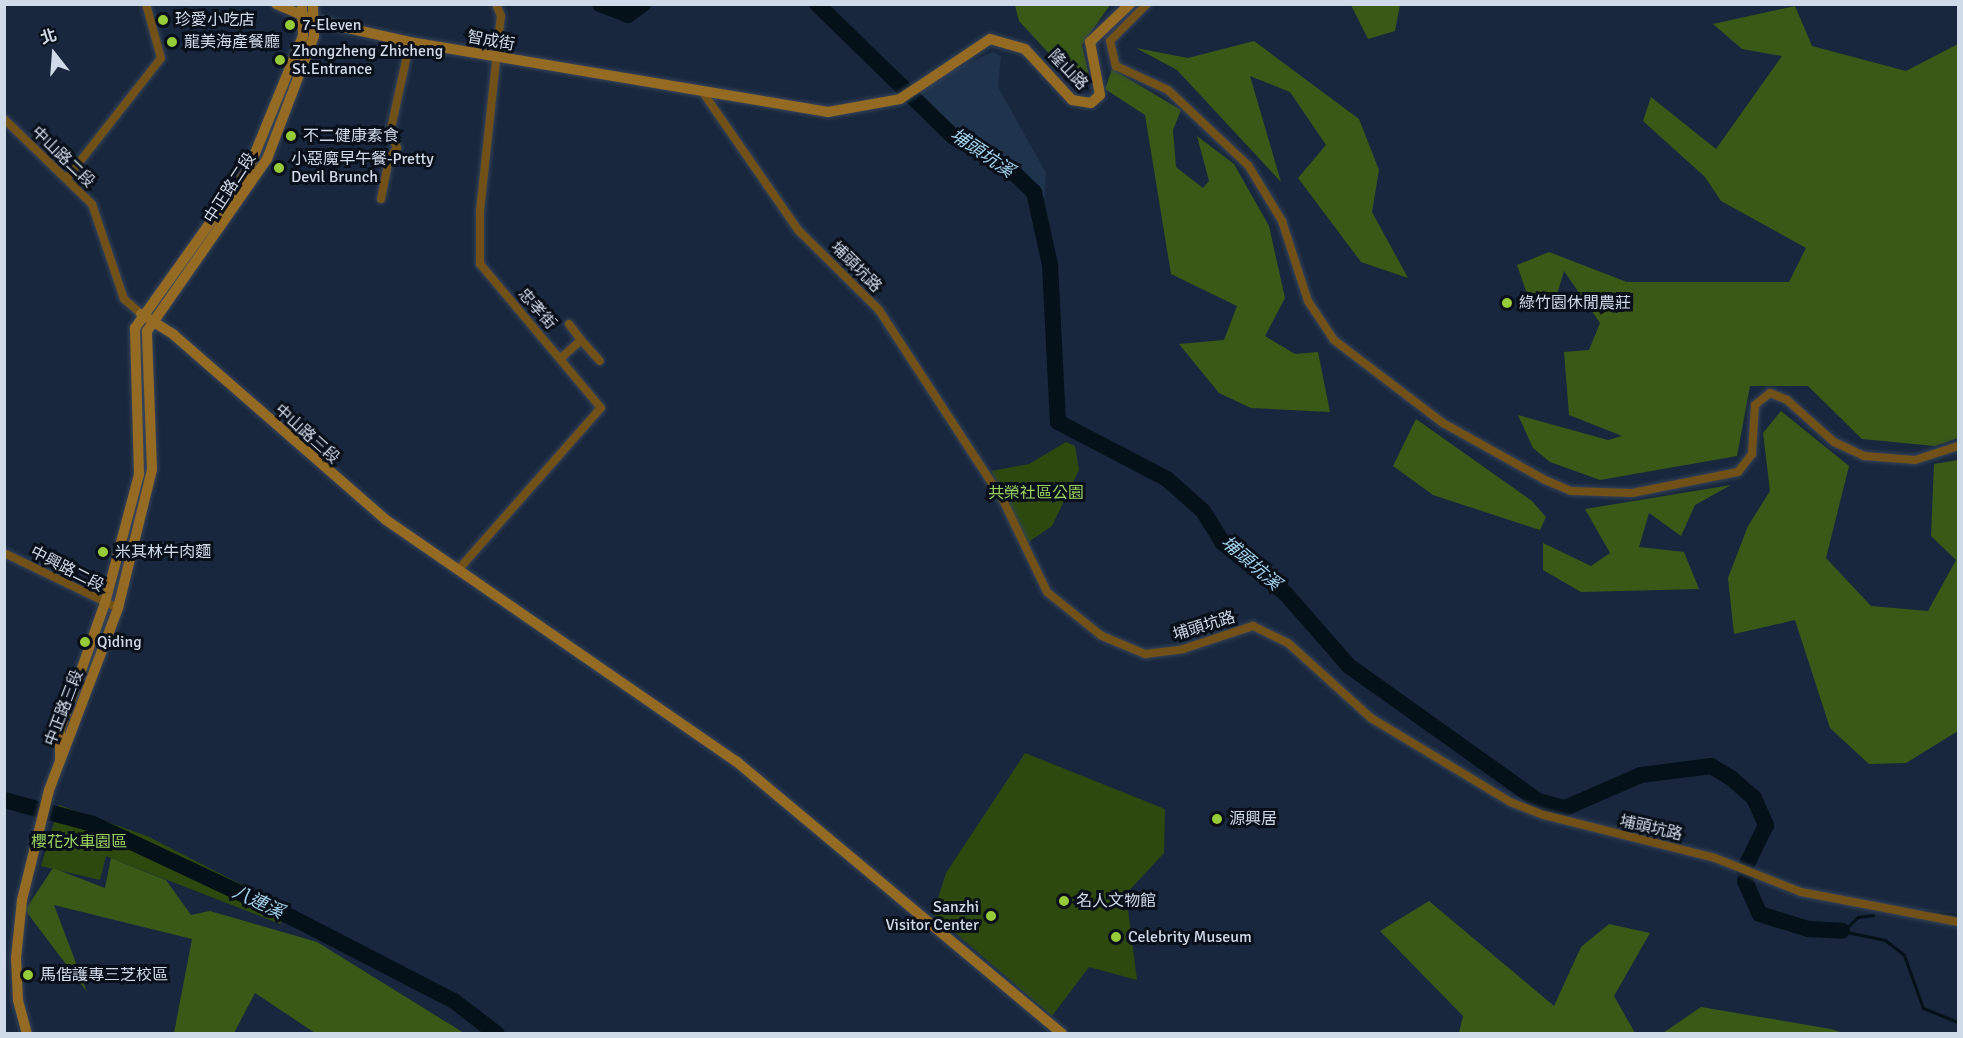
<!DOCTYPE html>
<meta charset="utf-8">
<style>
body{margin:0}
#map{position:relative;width:1963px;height:1038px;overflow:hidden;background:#18273d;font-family:Signika,"Noto Sans TC",sans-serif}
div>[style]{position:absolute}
.built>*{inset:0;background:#20334d}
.green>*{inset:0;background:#2e490e}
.forest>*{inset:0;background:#3a5916}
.stream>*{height:3px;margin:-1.5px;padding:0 1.5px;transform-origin:1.5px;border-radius:1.5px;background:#041119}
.river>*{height:16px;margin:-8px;padding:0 8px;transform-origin:8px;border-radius:8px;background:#041119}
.roads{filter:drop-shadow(0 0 2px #354459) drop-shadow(0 0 2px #354459)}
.street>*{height:8px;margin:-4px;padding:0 4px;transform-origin:4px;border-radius:4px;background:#725119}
.secondary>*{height:10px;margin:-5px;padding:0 5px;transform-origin:5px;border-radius:5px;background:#956a23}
.dots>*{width:16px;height:16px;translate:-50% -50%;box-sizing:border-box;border:3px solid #09101a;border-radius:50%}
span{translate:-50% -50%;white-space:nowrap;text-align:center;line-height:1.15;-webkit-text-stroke:6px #09101a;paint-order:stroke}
.poi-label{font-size:16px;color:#d0dbe9}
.left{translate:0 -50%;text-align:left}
.right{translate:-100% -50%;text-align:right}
.street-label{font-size:16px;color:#d0dbe9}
.park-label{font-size:16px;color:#99d261}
.water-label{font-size:18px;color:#a4d3ef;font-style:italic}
.frame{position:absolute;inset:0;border:6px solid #d0dbe9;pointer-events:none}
.north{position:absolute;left:24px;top:24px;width:60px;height:60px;-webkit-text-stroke:4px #09101a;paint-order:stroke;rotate:343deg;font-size:16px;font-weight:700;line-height:24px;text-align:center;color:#d0dbe9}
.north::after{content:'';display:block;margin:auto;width:21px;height:27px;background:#d0dbe9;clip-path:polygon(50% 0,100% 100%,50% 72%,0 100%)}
</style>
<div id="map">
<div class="built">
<i style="clip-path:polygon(993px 52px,1001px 56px,998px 87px,1046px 173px,1044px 200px,1019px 173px,942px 120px,918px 93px,939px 76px)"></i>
</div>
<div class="green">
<i style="clip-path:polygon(1066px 442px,1075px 446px,1079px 470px,1052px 526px,1027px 543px,991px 471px,1029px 464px)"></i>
<i style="clip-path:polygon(1025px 753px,1165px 809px,1164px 853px,1126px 894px,1137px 980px,1089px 967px,1052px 1016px,933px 914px,946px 873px)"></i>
<i style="clip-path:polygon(59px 805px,147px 836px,289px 909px,280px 924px,106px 856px,100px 880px,41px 866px)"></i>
</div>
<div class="forest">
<i style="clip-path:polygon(1015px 5px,1110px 5px,1082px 45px,1089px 75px,1081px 88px,1019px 21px)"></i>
<i style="clip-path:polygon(1351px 5px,1400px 5px,1395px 31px,1368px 39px)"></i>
<i style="clip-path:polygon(1795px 6px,1812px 46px,1906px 71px,1958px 44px,1958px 438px,1935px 446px,1862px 439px,1808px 386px,1750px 386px,1737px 456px,1600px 480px,1550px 462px,1533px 448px,1518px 415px,1608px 440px,1622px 436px,1569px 415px,1564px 352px,1589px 350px,1600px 323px,1564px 271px,1553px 308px,1532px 308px,1517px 265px,1549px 252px,1627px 282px,1789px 282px,1806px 248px,1721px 201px,1705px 177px,1643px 121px,1651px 97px,1716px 149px,1782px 56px,1742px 49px,1713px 24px)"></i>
<i style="clip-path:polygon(1254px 41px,1359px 119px,1379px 170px,1372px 212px,1408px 278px,1361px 262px,1298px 178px,1326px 145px,1290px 92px,1250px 76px,1281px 182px,1177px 70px,1136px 48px,1188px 58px)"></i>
<i style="clip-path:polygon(1112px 69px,1181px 110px,1173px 130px,1176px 167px,1203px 188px,1209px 181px,1197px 136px,1234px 164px,1269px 226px,1285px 298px,1265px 336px,1295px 354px,1318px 352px,1330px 412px,1251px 408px,1219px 393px,1179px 344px,1224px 340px,1237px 306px,1171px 274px,1145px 115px,1105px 89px)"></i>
<i style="clip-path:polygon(1781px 411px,1849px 466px,1826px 558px,1871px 606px,1928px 611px,1956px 560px,1931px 536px,1934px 464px,1958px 460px,1958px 731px,1906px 763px,1869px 764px,1830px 728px,1795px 620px,1734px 634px,1728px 578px,1748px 526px,1770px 491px,1763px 433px)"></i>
<i style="clip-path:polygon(1416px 419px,1532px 501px,1546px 517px,1540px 530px,1433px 495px,1393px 466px)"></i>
<i style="clip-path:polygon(1731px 485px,1695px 505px,1681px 536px,1649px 513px,1639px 547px,1684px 552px,1699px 589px,1581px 592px,1543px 570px,1543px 543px,1591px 566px,1610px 553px,1585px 509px)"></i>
<i style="clip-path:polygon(111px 858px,166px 880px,191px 915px,210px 911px,317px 942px,464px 1033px,315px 1033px,255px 993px,234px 1033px,174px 1033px,192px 939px,54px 905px,87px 992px,25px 910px,53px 868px,105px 888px)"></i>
<i style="clip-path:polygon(1429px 901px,1554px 1006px,1581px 947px,1609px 924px,1650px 933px,1614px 996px,1635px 1033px,1459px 1033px,1463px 1016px,1380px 931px)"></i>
<i style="clip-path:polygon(1701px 1007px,1831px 1029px,1843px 1033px,1663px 1033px)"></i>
</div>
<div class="stream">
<i style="left:1910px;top:910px;width:48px;rotate:5.9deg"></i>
<i style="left:1844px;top:930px;width:19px;rotate:-43deg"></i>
<i style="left:1858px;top:917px;width:15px;rotate:-8deg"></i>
<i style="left:1842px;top:931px;width:44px;rotate:11.8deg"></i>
<i style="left:1885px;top:940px;width:24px;rotate:38deg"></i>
<i style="left:1904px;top:955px;width:56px;rotate:70.3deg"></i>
<i style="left:1923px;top:1008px;width:38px;rotate:22deg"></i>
</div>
<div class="river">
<i style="left:600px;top:4px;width:30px;rotate:21deg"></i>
<i style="left:628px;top:15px;width:19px;rotate:-36deg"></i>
<i style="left:817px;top:4px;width:191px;rotate:44.2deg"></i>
<i style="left:954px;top:137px;width:67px;rotate:30.4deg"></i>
<i style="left:1012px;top:171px;width:30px;rotate:44deg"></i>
<i style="left:1034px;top:192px;width:75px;rotate:77.6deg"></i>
<i style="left:1050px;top:265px;width:157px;rotate:87.1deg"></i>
<i style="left:1058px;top:422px;width:123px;rotate:27.6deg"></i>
<i style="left:1167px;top:479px;width:48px;rotate:41.6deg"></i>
<i style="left:1203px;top:511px;width:36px;rotate:58deg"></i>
<i style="left:1222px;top:542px;width:82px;rotate:39.1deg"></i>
<i style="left:1286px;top:594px;width:96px;rotate:48.8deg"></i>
<i style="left:1349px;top:666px;width:232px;rotate:35.5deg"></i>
<i style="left:1538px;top:801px;width:28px;rotate:15deg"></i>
<i style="left:1565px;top:808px;width:83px;rotate:-23.5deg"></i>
<i style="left:1641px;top:775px;width:71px;rotate:-7.3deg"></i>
<i style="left:1711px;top:766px;width:23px;rotate:31deg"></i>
<i style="left:1731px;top:778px;width:30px;rotate:41deg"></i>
<i style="left:1754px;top:798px;width:30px;rotate:66deg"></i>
<i style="left:1766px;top:825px;width:50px;rotate:116.1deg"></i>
<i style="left:4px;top:800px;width:92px;rotate:15.1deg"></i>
<i style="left:93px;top:824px;width:221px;rotate:25.2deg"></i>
<i style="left:293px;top:918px;width:181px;rotate:27.3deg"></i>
<i style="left:454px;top:1001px;width:54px;rotate:37.5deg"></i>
<i style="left:1745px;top:881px;width:36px;rotate:66deg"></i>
<i style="left:1760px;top:914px;width:50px;rotate:17.4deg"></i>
<i style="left:1808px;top:929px;width:34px;rotate:3deg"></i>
</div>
<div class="roads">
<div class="street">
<i style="left:1147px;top:4px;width:52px;rotate:135deg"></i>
<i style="left:1110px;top:41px;width:26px;rotate:77deg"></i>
<i style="left:1116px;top:66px;width:57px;rotate:24.8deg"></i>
<i style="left:1168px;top:90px;width:110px;rotate:43.2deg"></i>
<i style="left:1248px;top:165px;width:66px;rotate:58.7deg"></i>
<i style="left:1282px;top:221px;width:84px;rotate:72deg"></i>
<i style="left:1308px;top:301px;width:47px;rotate:56.3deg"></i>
<i style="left:1334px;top:340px;width:137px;rotate:37.3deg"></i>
<i style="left:1443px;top:423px;width:117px;rotate:29.2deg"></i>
<i style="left:1545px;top:480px;width:28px;rotate:23deg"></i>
<i style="left:1571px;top:491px;width:61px;rotate:1.9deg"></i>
<i style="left:1632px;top:493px;width:108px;rotate:-11.2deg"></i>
<i style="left:1738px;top:472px;width:23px;rotate:-52deg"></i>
<i style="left:1752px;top:454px;width:49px;rotate:-86.5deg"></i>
<i style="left:1755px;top:405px;width:19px;rotate:-39deg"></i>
<i style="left:1770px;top:393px;width:18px;rotate:22deg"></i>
<i style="left:1787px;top:400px;width:63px;rotate:41.8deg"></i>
<i style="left:1834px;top:442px;width:33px;rotate:25deg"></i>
<i style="left:1864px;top:456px;width:51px;rotate:4.5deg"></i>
<i style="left:1915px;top:460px;width:45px;rotate:-18deg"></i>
<i style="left:704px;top:94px;width:165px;rotate:55.3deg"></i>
<i style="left:798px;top:230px;width:114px;rotate:44.6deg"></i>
<i style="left:879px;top:310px;width:227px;rotate:56.9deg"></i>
<i style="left:1003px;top:500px;width:102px;rotate:64.4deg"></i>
<i style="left:1047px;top:592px;width:70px;rotate:38.7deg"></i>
<i style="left:1102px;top:636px;width:47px;rotate:22.7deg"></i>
<i style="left:1145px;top:654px;width:38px;rotate:-7deg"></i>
<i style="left:1183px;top:649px;width:74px;rotate:-18.2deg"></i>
<i style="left:1253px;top:626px;width:39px;rotate:26deg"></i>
<i style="left:1288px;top:643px;width:112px;rotate:42.1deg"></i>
<i style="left:1371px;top:718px;width:162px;rotate:31.1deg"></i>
<i style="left:1510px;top:802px;width:36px;rotate:21deg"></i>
<i style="left:1544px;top:815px;width:176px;rotate:14.1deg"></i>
<i style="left:1715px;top:858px;width:92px;rotate:21.6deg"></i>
<i style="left:1801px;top:892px;width:160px;rotate:10.8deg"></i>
<i style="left:4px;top:119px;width:122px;rotate:44deg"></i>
<i style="left:92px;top:204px;width:100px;rotate:71.4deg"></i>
<i style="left:124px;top:299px;width:23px;rotate:41deg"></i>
<i style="left:67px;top:178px;width:152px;rotate:-51.9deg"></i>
<i style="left:161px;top:58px;width:56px;rotate:-105.5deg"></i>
<i style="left:381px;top:199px;width:41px;rotate:-78.7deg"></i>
<i style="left:389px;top:159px;width:14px;rotate:-54deg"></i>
<i style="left:397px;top:148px;width:17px;rotate:-115deg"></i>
<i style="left:390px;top:133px;width:93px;rotate:-77.6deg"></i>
<i style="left:581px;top:340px;width:28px;rotate:48deg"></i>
<i style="left:561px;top:358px;width:27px;rotate:-42deg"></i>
<i style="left:581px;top:340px;width:20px;rotate:-127deg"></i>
<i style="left:4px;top:553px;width:127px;rotate:25.8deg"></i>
<i style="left:458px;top:570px;width:216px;rotate:-48.6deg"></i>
<i style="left:601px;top:408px;width:188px;rotate:-130deg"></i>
<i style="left:480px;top:264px;width:53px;rotate:-90deg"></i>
<i style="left:480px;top:211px;width:196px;rotate:-83.9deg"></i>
<i style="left:501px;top:16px;width:13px;rotate:-113deg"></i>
</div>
<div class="secondary">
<i style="left:276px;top:4px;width:43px;rotate:23deg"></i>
<i style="left:316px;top:21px;width:96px;rotate:12.6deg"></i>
<i style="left:410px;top:42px;width:424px;rotate:9.5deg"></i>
<i style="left:828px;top:112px;width:73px;rotate:-10.2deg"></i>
<i style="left:900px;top:99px;width:108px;rotate:-33.7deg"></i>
<i style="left:990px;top:39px;width:36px;rotate:16deg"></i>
<i style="left:1025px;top:49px;width:69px;rotate:47.3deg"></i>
<i style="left:1072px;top:100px;width:19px;rotate:9deg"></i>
<i style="left:1091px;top:103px;width:12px;rotate:-42deg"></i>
<i style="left:1100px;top:95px;width:54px;rotate:-100.7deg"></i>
<i style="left:1090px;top:42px;width:55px;rotate:-43.5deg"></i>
<i style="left:141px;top:314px;width:39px;rotate:32deg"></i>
<i style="left:174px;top:335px;width:281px;rotate:41.1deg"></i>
<i style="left:386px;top:520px;width:425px;rotate:34.6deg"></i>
<i style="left:736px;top:761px;width:425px;rotate:39.9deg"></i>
<i style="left:60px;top:760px;width:30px;rotate:-90deg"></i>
<i style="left:60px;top:730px;width:135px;rotate:-70.5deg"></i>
<i style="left:105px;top:603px;width:133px;rotate:-75.2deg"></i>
<i style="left:139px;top:474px;width:146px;rotate:-91.6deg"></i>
<i style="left:135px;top:328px;width:196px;rotate:-54.5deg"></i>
<i style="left:249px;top:168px;width:143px;rotate:-67.8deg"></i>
<i style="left:303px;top:36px;width:32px;rotate:-92deg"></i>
<i style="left:27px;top:1034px;width:35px;rotate:-105deg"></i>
<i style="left:18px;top:1000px;width:42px;rotate:-92.7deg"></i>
<i style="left:16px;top:958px;width:58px;rotate:-84.1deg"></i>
<i style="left:22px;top:900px;width:113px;rotate:-76.2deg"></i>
<i style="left:49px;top:790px;width:195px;rotate:-69.2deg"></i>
<i style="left:118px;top:608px;width:142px;rotate:-76.2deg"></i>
<i style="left:152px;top:470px;width:139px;rotate:-92.1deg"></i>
<i style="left:147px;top:331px;width:210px;rotate:-55.1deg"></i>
<i style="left:267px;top:159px;width:132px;rotate:-69.1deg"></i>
<i style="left:314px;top:36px;width:32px;rotate:-92deg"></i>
</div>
</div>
<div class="dots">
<i style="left:163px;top:20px;background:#97cc39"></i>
<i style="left:290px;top:25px;background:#97cc39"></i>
<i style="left:172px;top:42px;background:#97cc39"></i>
<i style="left:280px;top:60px;background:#97cc39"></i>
<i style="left:291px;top:136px;background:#97cc39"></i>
<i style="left:279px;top:168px;background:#97cc39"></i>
<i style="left:1507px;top:303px;background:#97cc39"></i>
<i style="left:103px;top:552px;background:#97cc39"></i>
<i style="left:85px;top:642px;background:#97cc39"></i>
<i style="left:1217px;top:819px;background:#97cc39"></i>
<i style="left:1064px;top:901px;background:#97cc39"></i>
<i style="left:991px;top:916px;background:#97cc39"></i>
<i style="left:1116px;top:937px;background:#97cc39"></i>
<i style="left:28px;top:975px;background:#97cc39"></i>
</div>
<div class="poi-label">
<span class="left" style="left:175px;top:20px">珍愛小吃店</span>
<span class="left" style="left:302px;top:25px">7-Eleven</span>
<span class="left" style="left:184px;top:42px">龍美海產餐廳</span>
<span class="left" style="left:292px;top:60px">Zhongzheng Zhicheng<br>St.Entrance</span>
<span class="left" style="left:303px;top:136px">不二健康素食</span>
<span class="left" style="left:291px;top:168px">小惡魔早午餐-Pretty<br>Devil Brunch</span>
<span class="left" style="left:1519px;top:303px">綠竹園休閒農莊</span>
<span class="left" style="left:115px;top:552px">米其林牛肉麵</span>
<span class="left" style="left:97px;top:642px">Qiding</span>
<span class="left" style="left:1229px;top:819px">源興居</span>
<span class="left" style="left:1076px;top:901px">名人文物館</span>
<span class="right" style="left:979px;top:916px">Sanzhi<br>Visitor Center</span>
<span class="left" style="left:1128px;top:937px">Celebrity Museum</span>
<span class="left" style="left:40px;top:975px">馬偕護專三芝校區</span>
</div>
<div class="street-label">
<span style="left:491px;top:41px;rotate:10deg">智成街</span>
<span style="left:1068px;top:70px;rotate:46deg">隆山路</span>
<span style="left:63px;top:157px;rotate:44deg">中山路二段</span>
<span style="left:230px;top:188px;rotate:-57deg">中正路二段</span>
<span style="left:856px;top:267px;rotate:45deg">埔頭坑路</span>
<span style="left:537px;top:309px;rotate:49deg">忠孝街</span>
<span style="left:307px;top:434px;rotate:42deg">中山路三段</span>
<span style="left:67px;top:569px;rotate:27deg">中興路二段</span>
<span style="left:1204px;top:626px;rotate:-17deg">埔頭坑路</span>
<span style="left:64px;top:708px;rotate:-69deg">中正路三段</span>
<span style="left:1651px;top:828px;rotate:13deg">埔頭坑路</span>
</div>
<div class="park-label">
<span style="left:1036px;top:493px">共榮社區公園</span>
<span style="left:79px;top:842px">櫻花水車園區</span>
</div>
<div class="water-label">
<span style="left:982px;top:153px;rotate:34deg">埔頭坑溪</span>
<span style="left:1251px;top:563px;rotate:41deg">埔頭坑溪</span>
<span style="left:258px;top:902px;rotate:25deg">八連溪</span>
</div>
<div class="frame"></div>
<div class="north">北</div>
</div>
